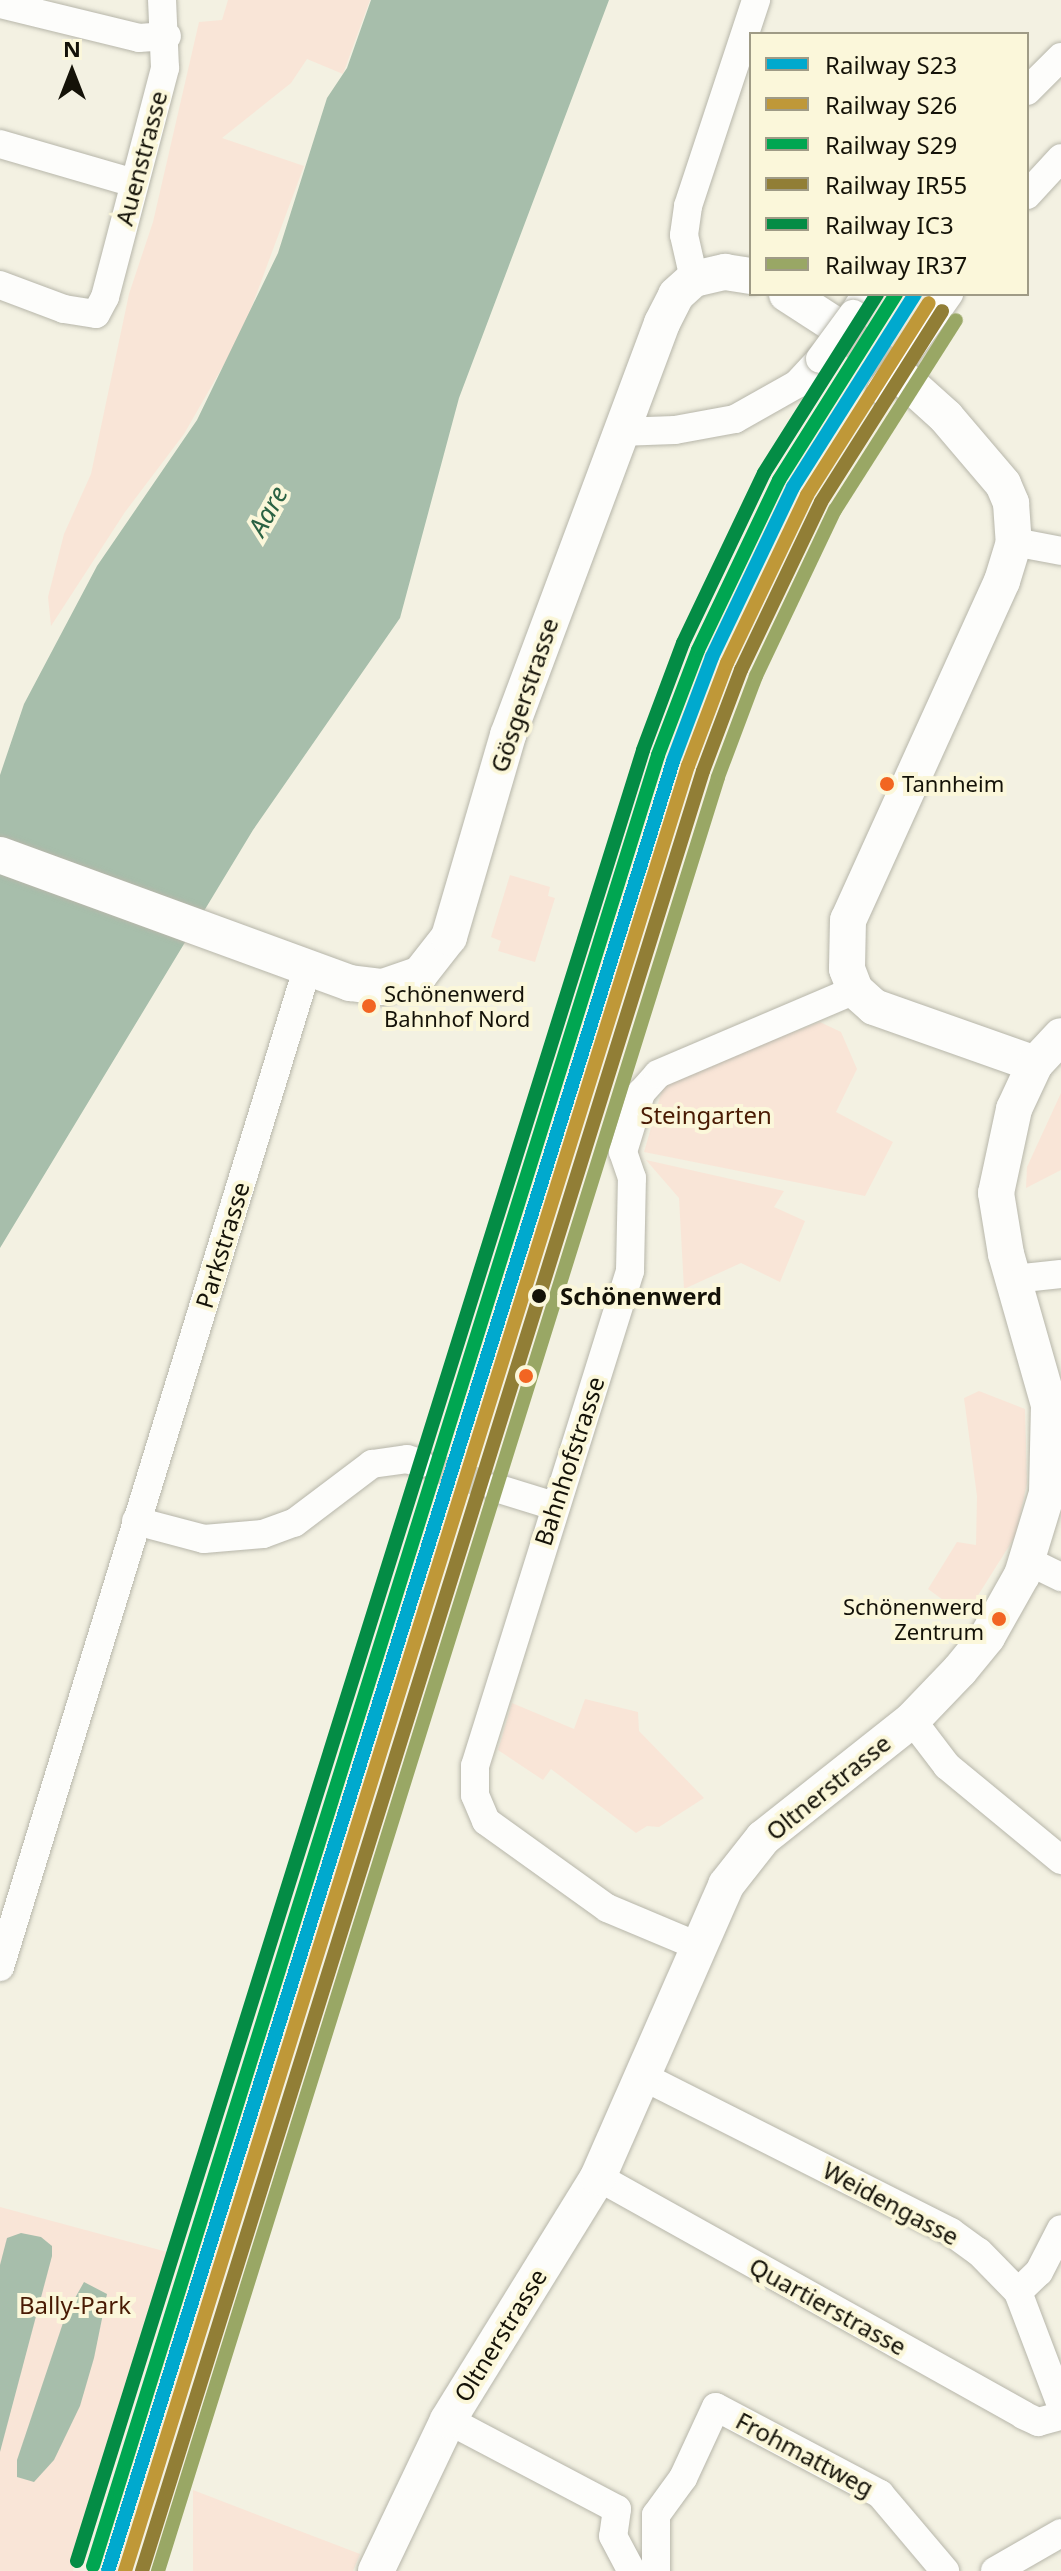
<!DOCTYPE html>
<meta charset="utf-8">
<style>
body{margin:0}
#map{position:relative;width:1061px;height:2571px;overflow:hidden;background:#f3f1e2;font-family:"Noto Sans",sans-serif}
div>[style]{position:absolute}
.green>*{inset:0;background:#f9e5d7}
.water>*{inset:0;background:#a7beab}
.minor-tunnel>*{height:28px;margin-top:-14px;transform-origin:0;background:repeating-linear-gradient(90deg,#d2d0c1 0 28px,transparent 0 42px)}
.major-tunnel>*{height:36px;margin-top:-18px;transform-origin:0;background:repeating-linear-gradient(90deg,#d2d0c1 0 36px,transparent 0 54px)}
.roads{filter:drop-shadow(0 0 2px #b7b6aa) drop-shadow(0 0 2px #b7b6aa)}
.minor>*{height:28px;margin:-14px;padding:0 14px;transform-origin:14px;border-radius:14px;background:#fdfdfb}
.major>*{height:36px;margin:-18px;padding:0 18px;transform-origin:18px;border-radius:18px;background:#fdfdfb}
.bridges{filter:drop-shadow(0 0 2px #b7b6aa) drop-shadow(0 0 2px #b7b6aa)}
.minor-bridge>*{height:28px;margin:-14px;padding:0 14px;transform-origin:14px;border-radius:14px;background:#fdfdfb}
.rail-1>*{height:14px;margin:-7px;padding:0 7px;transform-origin:7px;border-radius:7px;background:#00a9ce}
.rail-2>*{height:14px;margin:-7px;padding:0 7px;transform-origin:7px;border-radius:7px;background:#bf9838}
.rail-3>*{height:14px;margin:-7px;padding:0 7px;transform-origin:7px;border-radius:7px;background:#00a651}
.rail-4>*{height:14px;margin:-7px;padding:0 7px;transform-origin:7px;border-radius:7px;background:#917e36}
.rail-5>*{height:14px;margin:-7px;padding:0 7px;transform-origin:7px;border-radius:7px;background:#048c45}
.rail-6>*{height:14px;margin:-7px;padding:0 7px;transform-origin:7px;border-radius:7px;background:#99a765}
.dots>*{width:22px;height:22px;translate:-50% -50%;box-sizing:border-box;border:4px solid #fbf7da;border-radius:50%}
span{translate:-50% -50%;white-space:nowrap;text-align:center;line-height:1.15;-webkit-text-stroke:8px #fbf7da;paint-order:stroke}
.bus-label{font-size:22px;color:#141208}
.left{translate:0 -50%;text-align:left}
.right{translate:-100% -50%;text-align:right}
.street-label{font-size:24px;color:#141208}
.park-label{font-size:24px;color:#491a03}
.stop-label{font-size:24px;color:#141208;font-weight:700}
.water-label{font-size:26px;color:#2a6243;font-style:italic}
.legend{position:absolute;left:749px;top:32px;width:280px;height:264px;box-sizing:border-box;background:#fbf7da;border:2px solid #9f9b86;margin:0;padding:10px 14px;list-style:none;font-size:24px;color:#141208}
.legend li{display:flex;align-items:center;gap:16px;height:40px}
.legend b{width:40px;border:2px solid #9f9b86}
.north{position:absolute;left:32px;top:32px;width:80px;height:80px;-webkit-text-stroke:6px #fbf7da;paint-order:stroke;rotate:0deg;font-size:22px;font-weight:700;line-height:32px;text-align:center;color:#141208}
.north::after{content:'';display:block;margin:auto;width:28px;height:36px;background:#141208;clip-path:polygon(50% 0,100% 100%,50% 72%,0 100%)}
</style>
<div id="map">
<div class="green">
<i style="clip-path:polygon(228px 0,370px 0,343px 74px,307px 59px,291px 83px,222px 138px,304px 166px,242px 333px,184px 434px,125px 512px,51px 626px,48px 597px,64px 534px,91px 474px,129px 294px,153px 222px,199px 22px,222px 20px)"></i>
<i style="clip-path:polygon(510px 875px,550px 887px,548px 896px,555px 898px,535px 962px,498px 951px,501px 941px,491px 937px)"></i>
<i style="clip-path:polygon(820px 1022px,841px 1032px,857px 1069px,836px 1112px,893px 1142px,865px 1196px,644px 1152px,665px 1080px)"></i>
<i style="clip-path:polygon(1061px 1093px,1061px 1170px,1026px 1188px,1027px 1167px)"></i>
<i style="clip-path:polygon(646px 1160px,784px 1191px,774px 1207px,805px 1221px,780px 1282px,741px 1263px,684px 1289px,679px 1198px)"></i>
<i style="clip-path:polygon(979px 1391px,1025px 1409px,1027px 1483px,1016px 1535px,965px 1616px,928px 1589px,957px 1542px,976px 1545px,977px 1496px,964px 1398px)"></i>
<i style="clip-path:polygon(585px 1699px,638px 1712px,639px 1731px,704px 1798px,659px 1827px,647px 1826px,636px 1833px,551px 1769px,543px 1780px,498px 1750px,512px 1703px,574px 1729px)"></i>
<i style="clip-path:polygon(0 2207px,171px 2253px,73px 2571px,0 2571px)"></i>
<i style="clip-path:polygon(193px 2490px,360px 2554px,353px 2571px,193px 2571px)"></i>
</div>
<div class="water">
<i style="clip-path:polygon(371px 0,609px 0,459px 398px,400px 618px,253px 830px,0 1248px,0 775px,24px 704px,97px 566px,197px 420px,278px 253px,327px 98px,347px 68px)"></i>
<i style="clip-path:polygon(21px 2233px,41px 2237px,52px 2246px,52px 2256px,0 2452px,0 2265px,7px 2238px)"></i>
<i style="clip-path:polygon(84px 2282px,107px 2294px,94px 2358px,80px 2406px,54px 2460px,34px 2482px,17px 2477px,17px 2460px,66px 2314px)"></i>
</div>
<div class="minor-tunnel">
<i style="left:420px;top:1463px;width:80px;rotate:18.2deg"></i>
</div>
<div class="major-tunnel">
<i style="left:835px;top:325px;width:88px;rotate:38deg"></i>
</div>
<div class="roads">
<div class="minor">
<i style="left:0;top:4px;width:143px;rotate:13.7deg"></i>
<i style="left:139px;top:38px;width:28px;rotate:-4deg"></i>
<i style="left:1027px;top:91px;width:48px;rotate:-45deg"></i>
<i style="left:0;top:144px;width:140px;rotate:16.2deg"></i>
<i style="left:1027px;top:195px;width:50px;rotate:-47.4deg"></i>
<i style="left:694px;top:279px;width:45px;rotate:-102.8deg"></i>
<i style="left:684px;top:235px;width:29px;rotate:-82deg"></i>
<i style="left:688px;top:206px;width:217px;rotate:-71.7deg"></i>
<i style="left:0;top:285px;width:68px;rotate:20.6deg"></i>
<i style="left:64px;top:309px;width:32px;rotate:9deg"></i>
<i style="left:96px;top:314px;width:19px;rotate:-62deg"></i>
<i style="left:105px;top:297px;width:237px;rotate:-75.3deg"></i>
<i style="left:165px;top:68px;width:68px;rotate:-92.5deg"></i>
<i style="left:853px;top:314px;width:24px;rotate:-57deg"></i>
<i style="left:881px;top:390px;width:118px;rotate:-54.7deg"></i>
<i style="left:619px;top:432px;width:56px;rotate:-2deg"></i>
<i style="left:675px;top:430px;width:61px;rotate:-10.4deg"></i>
<i style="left:735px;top:419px;width:71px;rotate:-29.4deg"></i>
<i style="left:797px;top:384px;width:34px;rotate:-47deg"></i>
<i style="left:1014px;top:542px;width:48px;rotate:10.8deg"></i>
<i style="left:1014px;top:1279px;width:47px;rotate:-6.1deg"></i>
<i style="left:496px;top:1488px;width:61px;rotate:17.2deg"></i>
<i style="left:136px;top:1521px;width:70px;rotate:14.8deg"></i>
<i style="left:204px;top:1539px;width:59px;rotate:-4.8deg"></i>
<i style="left:263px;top:1534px;width:33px;rotate:-20deg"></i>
<i style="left:294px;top:1523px;width:98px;rotate:-37.1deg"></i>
<i style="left:372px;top:1464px;width:35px;rotate:-8deg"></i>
<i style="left:407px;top:1459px;width:14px;rotate:17deg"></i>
<i style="left:1028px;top:1561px;width:37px;rotate:26deg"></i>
<i style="left:912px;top:1720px;width:58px;rotate:52.7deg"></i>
<i style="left:947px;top:1766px;width:148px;rotate:39.5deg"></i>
<i style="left:695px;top:1945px;width:95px;rotate:-157.2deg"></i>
<i style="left:607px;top:1908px;width:149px;rotate:-144.3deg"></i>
<i style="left:486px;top:1821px;width:28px;rotate:-113deg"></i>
<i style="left:475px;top:1795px;width:29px;rotate:-90deg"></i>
<i style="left:475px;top:1766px;width:519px;rotate:-72.61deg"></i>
<i style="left:630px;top:1271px;width:93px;rotate:-88.8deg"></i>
<i style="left:632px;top:1178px;width:28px;rotate:-109deg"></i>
<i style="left:623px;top:1152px;width:62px;rotate:-73deg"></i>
<i style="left:641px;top:1093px;width:25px;rotate:-48deg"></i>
<i style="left:658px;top:1074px;width:214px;rotate:-23.1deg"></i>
<i style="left:0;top:1967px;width:1044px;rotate:-72.9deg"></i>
<i style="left:644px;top:2077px;width:344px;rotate:26.8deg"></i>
<i style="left:951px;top:2232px;width:34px;rotate:36deg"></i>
<i style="left:979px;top:2252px;width:56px;rotate:45.7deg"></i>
<i style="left:1018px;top:2292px;width:121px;rotate:69.2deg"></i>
<i style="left:598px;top:2177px;width:487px;rotate:29.2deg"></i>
<i style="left:1023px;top:2415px;width:17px;rotate:25deg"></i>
<i style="left:1038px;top:2422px;width:24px;rotate:-15deg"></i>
<i style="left:1018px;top:2292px;width:29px;rotate:-44deg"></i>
<i style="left:1039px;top:2272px;width:48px;rotate:-62.9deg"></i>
<i style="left:448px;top:2420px;width:191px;rotate:27.8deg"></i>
<i style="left:617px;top:2509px;width:27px;rotate:98deg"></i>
<i style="left:613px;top:2536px;width:40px;rotate:62deg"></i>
<i style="left:656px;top:2571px;width:56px;rotate:-90deg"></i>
<i style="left:656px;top:2515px;width:46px;rotate:-53.9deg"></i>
<i style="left:683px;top:2478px;width:78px;rotate:-65.1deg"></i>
<i style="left:716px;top:2407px;width:186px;rotate:27.9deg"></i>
<i style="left:880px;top:2494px;width:101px;rotate:49.8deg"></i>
<i style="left:995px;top:2571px;width:76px;rotate:-29.9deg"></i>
</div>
<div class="major">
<i style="left:787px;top:294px;width:57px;rotate:32.9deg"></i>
<i style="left:904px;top:379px;width:57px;rotate:42.1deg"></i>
<i style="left:946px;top:417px;width:88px;rotate:49.6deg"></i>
<i style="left:1003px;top:484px;width:21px;rotate:67deg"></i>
<i style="left:1011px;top:503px;width:39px;rotate:86deg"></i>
<i style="left:1014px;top:542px;width:41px;rotate:107.1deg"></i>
<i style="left:1002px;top:581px;width:372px;rotate:114.4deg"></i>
<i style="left:848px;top:920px;width:49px;rotate:91.2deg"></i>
<i style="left:847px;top:969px;width:22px;rotate:69deg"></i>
<i style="left:855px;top:990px;width:25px;rotate:42deg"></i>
<i style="left:874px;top:1007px;width:171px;rotate:19.5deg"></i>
<i style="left:0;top:855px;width:373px;rotate:20.1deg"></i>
<i style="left:350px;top:983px;width:33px;rotate:7deg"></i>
<i style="left:383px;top:987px;width:39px;rotate:-19deg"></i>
<i style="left:420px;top:974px;width:47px;rotate:-51.9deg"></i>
<i style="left:449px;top:937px;width:210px;rotate:-73.7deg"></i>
<i style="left:508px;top:735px;width:440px;rotate:-69.5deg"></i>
<i style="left:662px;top:323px;width:31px;rotate:-63deg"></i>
<i style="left:676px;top:295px;width:24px;rotate:-42deg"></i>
<i style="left:694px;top:279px;width:32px;rotate:-13deg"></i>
<i style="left:725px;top:272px;width:26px;rotate:9deg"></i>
<i style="left:376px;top:2571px;width:167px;rotate:-64.5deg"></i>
<i style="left:448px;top:2420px;width:286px;rotate:-58.3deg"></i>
<i style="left:598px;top:2177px;width:319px;rotate:-66.3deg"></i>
<i style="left:726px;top:1885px;width:60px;rotate:-51.8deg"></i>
<i style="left:763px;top:1838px;width:190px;rotate:-38.4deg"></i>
<i style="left:912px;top:1720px;width:69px;rotate:-46.2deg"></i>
<i style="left:960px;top:1670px;width:43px;rotate:-50.7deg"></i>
<i style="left:987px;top:1637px;width:71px;rotate:-60.6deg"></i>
<i style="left:1022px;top:1575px;width:86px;rotate:-73deg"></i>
<i style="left:1047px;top:1493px;width:88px;rotate:-88.7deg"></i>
<i style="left:1049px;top:1405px;width:157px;rotate:-105.9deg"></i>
<i style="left:1006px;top:1254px;width:62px;rotate:-99.3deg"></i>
<i style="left:996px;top:1193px;width:86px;rotate:-77.9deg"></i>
<i style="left:1014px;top:1109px;width:50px;rotate:-65deg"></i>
<i style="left:1035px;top:1064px;width:38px;rotate:-47deg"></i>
</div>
</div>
<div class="bridges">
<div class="minor-bridge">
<i style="left:820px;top:359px;width:56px;rotate:-53.7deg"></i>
</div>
</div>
<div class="rail-1">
<i style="left:108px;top:2571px;width:1896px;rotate:-72.66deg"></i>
<i style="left:673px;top:761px;width:111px;rotate:-69.4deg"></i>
<i style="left:712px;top:657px;width:188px;rotate:-64.5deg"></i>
<i style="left:793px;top:487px;width:228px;rotate:-57.7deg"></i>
</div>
<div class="rail-2">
<i style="left:125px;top:2571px;width:1891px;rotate:-72.68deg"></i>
<i style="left:688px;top:766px;width:110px;rotate:-69.3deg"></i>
<i style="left:727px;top:663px;width:186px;rotate:-64.5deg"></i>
<i style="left:807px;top:495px;width:227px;rotate:-57.6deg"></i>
</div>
<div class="rail-3">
<i style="left:93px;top:2566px;width:1897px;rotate:-72.67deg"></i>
<i style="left:658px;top:755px;width:112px;rotate:-69.1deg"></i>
<i style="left:698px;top:650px;width:188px;rotate:-64.5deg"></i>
<i style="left:779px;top:480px;width:220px;rotate:-57.8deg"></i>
</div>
<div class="rail-4">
<i style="left:142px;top:2571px;width:1885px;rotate:-72.69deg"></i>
<i style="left:703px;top:771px;width:108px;rotate:-69.4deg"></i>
<i style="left:741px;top:670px;width:186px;rotate:-64.5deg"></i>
<i style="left:821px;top:502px;width:226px;rotate:-57.6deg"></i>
</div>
<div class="rail-5">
<i style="left:77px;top:2561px;width:1897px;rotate:-72.64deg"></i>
<i style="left:643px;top:750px;width:114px;rotate:-69.5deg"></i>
<i style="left:683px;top:643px;width:188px;rotate:-64.5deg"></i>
<i style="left:764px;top:473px;width:212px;rotate:-57.7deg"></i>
</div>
<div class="rail-6">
<i style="left:158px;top:2571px;width:1879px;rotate:-72.66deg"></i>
<i style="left:718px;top:777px;width:108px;rotate:-69.4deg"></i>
<i style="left:756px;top:676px;width:184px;rotate:-64.6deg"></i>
<i style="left:835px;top:510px;width:225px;rotate:-57.5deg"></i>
</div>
<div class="dots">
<i style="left:887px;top:784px;background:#f26522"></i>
<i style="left:369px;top:1006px;background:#f26522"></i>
<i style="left:539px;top:1296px;background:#141208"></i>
<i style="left:526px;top:1376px;background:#f26522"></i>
<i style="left:999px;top:1619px;background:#f26522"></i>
</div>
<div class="bus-label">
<span class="left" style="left:902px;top:784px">Tannheim</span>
<span class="left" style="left:384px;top:1006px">Schönenwerd<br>Bahnhof Nord</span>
<span class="right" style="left:984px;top:1619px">Schönenwerd<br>Zentrum</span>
</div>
<div class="street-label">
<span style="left:141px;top:158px;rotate:-75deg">Auenstrasse</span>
<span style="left:524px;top:695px;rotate:-71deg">Gösgerstrasse</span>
<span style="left:222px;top:1245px;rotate:-73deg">Parkstrasse</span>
<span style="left:569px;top:1461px;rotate:-72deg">Bahnhofstrasse</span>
<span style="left:828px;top:1787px;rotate:-39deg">Oltnerstrasse</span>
<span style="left:891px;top:2203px;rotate:28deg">Weidengasse</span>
<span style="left:828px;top:2306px;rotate:29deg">Quartierstrasse</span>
<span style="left:500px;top:2335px;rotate:-58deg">Oltnerstrasse</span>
<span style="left:805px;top:2454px;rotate:28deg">Frohmattweg</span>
</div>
<div class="park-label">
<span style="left:706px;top:1115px">Steingarten</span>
<span style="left:75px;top:2305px">Bally-Park</span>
</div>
<div class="stop-label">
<span class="left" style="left:560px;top:1296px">Schönenwerd</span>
</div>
<div class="water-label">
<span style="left:268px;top:511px;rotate:-61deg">Aare</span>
</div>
<ul class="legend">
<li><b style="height:10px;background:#00a9ce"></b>Railway S23</li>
<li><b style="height:10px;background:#bf9838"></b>Railway S26</li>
<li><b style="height:10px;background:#00a651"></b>Railway S29</li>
<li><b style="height:10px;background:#917e36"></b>Railway IR55</li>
<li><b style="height:10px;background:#048c45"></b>Railway IC3</li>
<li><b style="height:10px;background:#99a765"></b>Railway IR37</li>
</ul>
<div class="north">N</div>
</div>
